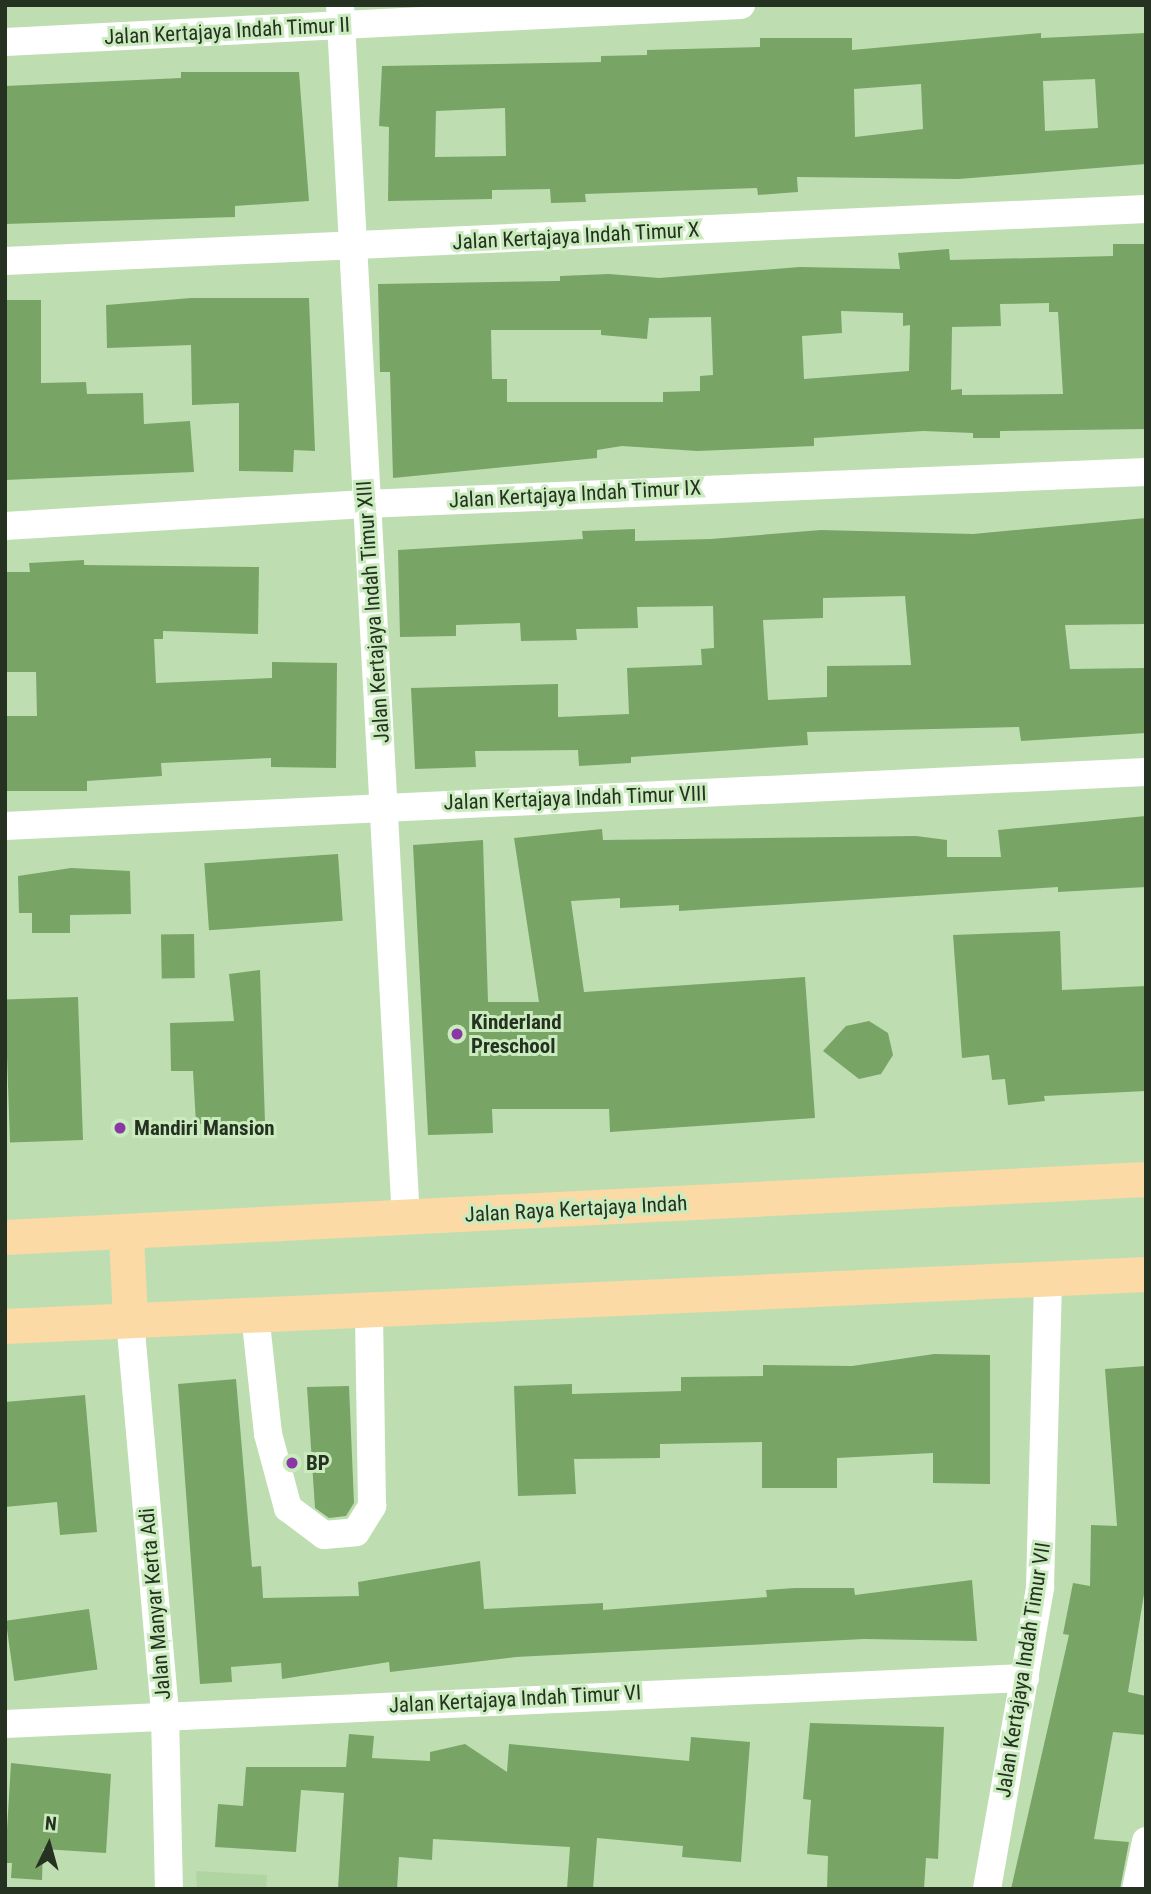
<!DOCTYPE html>
<style>
body{margin:0}
#map{position:relative;width:1151px;height:1894px;overflow:hidden;background:#bedeb1;font-family:"Roboto Condensed",sans-serif}
div>[style]{position:absolute}
.built>*{inset:0;background:#b0d4a2}
.building>*{inset:0;background:#78a466;transform-origin:0 0}
.minor>*{height:28px;margin:-14px;padding:0 14px;transform-origin:14px;border-radius:14px;background:#fff}
.major>*{height:35px;margin:-17.5px;padding:0 17.5px;transform-origin:17.5px;border-radius:17.5px;background:#fbdaa6}
.dots>*{width:19px;height:19px;translate:-50% -50%;box-sizing:border-box;border:4px solid #caebbe;border-radius:50%}
span{translate:-50% -50%;white-space:nowrap;text-align:center;line-height:1.15;-webkit-text-stroke:6px #caebbe;paint-order:stroke}
.street-label{font-size:21px;color:#263221}
.poi-label{font-size:21px;color:#263221;font-weight:700}
.left{translate:0 -50%;text-align:left}
.frame{position:absolute;inset:0;border:7px solid #263221;pointer-events:none}
.north{position:absolute;left:14px;top:1810px;width:70px;height:70px;-webkit-text-stroke:5px #caebbe;paint-order:stroke;rotate:5deg;font-size:19px;font-weight:700;line-height:28px;text-align:center;color:#263221}
.north::after{content:'';display:block;margin:auto;width:24px;height:32px;background:#263221;clip-path:polygon(50% 0,100% 100%,50% 72%,0 100%)}
</style>
<div id="map">
<div class="built">
<i style="clip-path:polygon(196px 1871px,267px 1875px,266px 1889px,197px 1889px)"></i>
</div>
<div class="building">
<i style="clip-path:polygon(evenodd,1041px 33px,1041px 38px,1146px 33px,1146px 164px,959px 179px,797px 177px,798px 192px,758px 195px,757px 188px,585px 194px,586px 202px,551px 203px,550px 189px,492px 190px,492px 199px,388px 201px,389px 127px,379px 126px,382px 66px,601px 62px,601px 56px,647px 55px,647px 50px,760px 47px,760px 38px,852px 38px,852px 50px,1041px 33px,1095px 79px,1098px 128px,1045px 131px,1043px 81px,1095px 79px,1041px 33px,921px 84px,923px 129px,855px 137px,854px 89px,921px 84px,1041px 33px,505px 108px,506px 156px,435px 157px,436px 111px,505px 108px)"></i>
<i style="clip-path:polygon(181px 72px,299px 72px,309px 201px,235px 206px,235px 217px,5px 224px,5px 86px,181px 78px)"></i>
<i style="clip-path:polygon(evenodd,1113px 244px,1146px 244px,1146px 429px,1000px 431px,1000px 438px,973px 438px,973px 433px,923px 431px,814px 438px,814px 446px,697px 451px,622px 446px,597px 450px,597px 458px,393px 478px,390px 372px,380px 372px,378px 284px,560px 281px,560px 276px,609px 274px,659px 278px,800px 267px,900px 269px,898px 253px,949px 249px,950px 260px,1113px 256px,1113px 244px,1049px 303px,1049px 312px,1058px 312px,1063px 394px,962px 395px,962px 389px,951px 390px,952px 327px,1001px 326px,1000px 304px,1049px 303px,1113px 244px,841px 311px,903px 313px,903px 326px,910px 325px,909px 371px,804px 379px,802px 336px,842px 333px,841px 311px,1113px 244px,711px 317px,713px 375px,700px 376px,700px 391px,663px 392px,663px 402px,507px 402px,507px 379px,492px 379px,491px 330px,601px 330px,601px 335px,647px 339px,649px 318px,711px 317px)"></i>
<i style="clip-path:polygon(191px 298px,309px 298px,315px 451px,294px 450px,293px 472px,239px 471px,239px 403px,192px 405px,191px 345px,107px 348px,106px 305px)"></i>
<i style="clip-path:polygon(5px 300px,41px 300px,41px 383px,86px 382px,87px 394px,143px 393px,144px 424px,190px 421px,194px 472px,5px 480px)"></i>
<i style="clip-path:polygon(evenodd,1146px 518px,1146px 624px,1065px 625px,1070px 669px,1146px 668px,1146px 733px,1021px 741px,1019px 727px,807px 732px,808px 745px,631px 757px,631px 763px,579px 766px,578px 750px,475px 751px,476px 767px,415px 769px,411px 688px,558px 684px,558px 717px,629px 714px,627px 668px,702px 665px,701px 649px,714px 648px,713px 606px,637px 607px,638px 628px,576px 629px,577px 640px,521px 641px,520px 623px,456px 625px,456px 636px,400px 637px,398px 550px,583px 539px,582px 531px,635px 529px,635px 541px,711px 539px,821px 530px,973px 534px,1146px 518px,905px 596px,911px 665px,827px 666px,827px 697px,768px 700px,763px 620px,823px 618px,823px 598px,905px 596px)"></i>
<i style="clip-path:polygon(84px 560px,84px 565px,259px 567px,258px 634px,163px 631px,163px 639px,154px 639px,156px 683px,272px 678px,272px 662px,337px 663px,336px 768px,271px 767px,271px 758px,161px 763px,162px 776px,87px 781px,87px 791px,5px 791px,5px 716px,37px 716px,36px 672px,5px 672px,5px 572px,30px 572px,29px 563px)"></i>
<i style="clip-path:polygon(1146px 816px,1146px 887px,1058px 892px,1058px 887px,679px 911px,679px 905px,620px 908px,620px 898px,571px 901px,584px 992px,805px 977px,815px 1118px,610px 1132px,609px 1109px,492px 1109px,493px 1133px,428px 1135px,413px 845px,483px 840px,488px 1002px,539px 1002px,514px 838px,602px 829px,603px 840px,916px 836px,947px 840px,947px 857px,1001px 857px,998px 830px)"></i>
<i style="left:338px;top:854px;width:67px;height:134px;rotate:86deg"></i>
<i style="clip-path:polygon(71px 868px,130px 871px,131px 914px,70px 915px,70px 933px,32px 933px,32px 913px,19px 913px,18px 876px)"></i>
<i style="clip-path:polygon(1060px 931px,1062px 990px,1146px 986px,1146px 1091px,1044px 1096px,1045px 1101px,1008px 1105px,1005px 1079px,992px 1080px,989px 1055px,962px 1058px,953px 935px)"></i>
<i style="left:194px;top:934px;width:44px;height:33px;rotate:89deg"></i>
<i style="clip-path:polygon(260px 970px,265px 1122px,196px 1124px,193px 1071px,171px 1071px,170px 1023px,234px 1021px,229px 974px)"></i>
<i style="left:78px;top:997px;width:143px;height:73px;rotate:88deg"></i>
<i style="clip-path:polygon(869px 1021px,888px 1033px,893px 1055px,881px 1074px,859px 1079px,823px 1051px,846px 1026px)"></i>
<i style="clip-path:polygon(934px 1354px,990px 1355px,990px 1484px,933px 1483px,933px 1453px,837px 1458px,837px 1488px,762px 1488px,762px 1442px,660px 1444px,660px 1458px,574px 1459px,576px 1494px,518px 1496px,514px 1386px,572px 1384px,572px 1394px,681px 1391px,681px 1377px,763px 1376px,763px 1365px,852px 1366px)"></i>
<i style="clip-path:polygon(1146px 1366px,1146px 1582px,1128px 1692px,1146px 1696px,1146px 1735px,1113px 1732px,1094px 1839px,1129px 1842px,1120px 1889px,1011px 1889px,1069px 1635px,1063px 1634px,1073px 1583px,1090px 1586px,1091px 1525px,1117px 1526px,1105px 1369px)"></i>
<i style="clip-path:polygon(236px 1379px,252px 1567px,261px 1566px,263px 1598px,359px 1596px,358px 1582px,480px 1561px,484px 1609px,603px 1603px,603px 1610px,767px 1597px,766px 1590px,795px 1588px,854px 1588px,855px 1595px,972px 1580px,977px 1641px,864px 1639px,516px 1657px,390px 1672px,389px 1662px,282px 1679px,281px 1663px,231px 1667px,232px 1682px,200px 1684px,178px 1384px)"></i>
<i style="clip-path:polygon(349px 1386px,354px 1503px,346px 1516px,329px 1518px,315px 1508px,307px 1387px)"></i>
<i style="clip-path:polygon(85px 1395px,97px 1532px,60px 1535px,57px 1502px,5px 1507px,5px 1402px)"></i>
<i style="left:89px;top:1609px;width:61px;height:84px;rotate:82deg"></i>
<i style="clip-path:polygon(810px 1723px,944px 1727px,938px 1859px,926px 1858px,924px 1889px,827px 1889px,828px 1856px,807px 1854px,811px 1800px,803px 1799px)"></i>
<i style="clip-path:polygon(349px 1734px,374px 1736px,372px 1758px,430px 1761px,430px 1752px,465px 1744px,507px 1772px,509px 1744px,689px 1761px,691px 1737px,750px 1742px,741px 1862px,682px 1857px,683px 1846px,597px 1838px,593px 1889px,567px 1889px,570px 1847px,433px 1839px,432px 1860px,399px 1857px,397px 1889px,338px 1889px,344px 1793px,301px 1790px,296px 1852px,215px 1847px,218px 1804px,243px 1806px,246px 1767px,346px 1767px)"></i>
<i style="clip-path:polygon(11px 1763px,111px 1774px,106px 1853px,43px 1849px,42px 1880px,11px 1878px,12px 1863px,5px 1863px)"></i>
</div>
<div class="minor">
<i style="left:340px;top:5px;width:1216px;rotate:86.89deg"></i>
<i style="left:5px;top:42px;width:737px;rotate:-2.88deg"></i>
<i style="left:5px;top:261px;width:1142px;rotate:-2.61deg"></i>
<i style="left:5px;top:526px;width:361px;rotate:-3.5deg"></i>
<i style="left:365px;top:504px;width:782px;rotate:-2.35deg"></i>
<i style="left:5px;top:826px;width:1142px;rotate:-2.71deg"></i>
<i style="left:255px;top:1314px;width:121px;rotate:83.8deg"></i>
<i style="left:268px;top:1434px;width:77px;rotate:74.9deg"></i>
<i style="left:288px;top:1508px;width:45px;rotate:36.9deg"></i>
<i style="left:324px;top:1535px;width:32px;rotate:-5deg"></i>
<i style="left:356px;top:1532px;width:31px;rotate:-58deg"></i>
<i style="left:372px;top:1506px;width:197px;rotate:-90.9deg"></i>
<i style="left:130px;top:1320px;width:397px;rotate:84.9deg"></i>
<i style="left:165px;top:1715px;width:174px;rotate:88.7deg"></i>
<i style="left:5px;top:1724px;width:1021px;rotate:-2.58deg"></i>
<i style="left:987px;top:1889px;width:307px;rotate:-80deg"></i>
<i style="left:1040px;top:1587px;width:306px;rotate:-88.5deg"></i>
<i style="left:1136px;top:1889px;width:49px;rotate:-78.2deg"></i>
</div>
<div class="major">
<i style="left:126px;top:1234px;width:86px;rotate:87.3deg"></i>
<i style="left:5px;top:1237px;width:1142px;rotate:-2.91deg"></i>
<i style="left:5px;top:1326px;width:1142px;rotate:-2.61deg"></i>
</div>
<div class="dots">
<i style="left:457px;top:1034px;background:#8b37a5"></i>
<i style="left:120px;top:1128px;background:#8b37a5"></i>
<i style="left:292px;top:1463px;background:#8b37a5"></i>
</div>
<div class="street-label">
<span style="left:227px;top:31px;rotate:-3deg">Jalan Kertajaya Indah Timur II</span>
<span style="left:576px;top:236px;rotate:-3deg">Jalan Kertajaya Indah Timur X</span>
<span style="left:575px;top:494px;rotate:-3deg">Jalan Kertajaya Indah Timur IX</span>
<span style="left:373px;top:612px;rotate:-94deg">Jalan Kertajaya Indah Timur XIII</span>
<span style="left:575px;top:798px;rotate:-2deg">Jalan Kertajaya Indah Timur VIII</span>
<span style="left:576px;top:1209px;rotate:-3deg">Jalan Raya Kertajaya Indah</span>
<span style="left:155px;top:1604px;rotate:-95deg">Jalan Manyar Kerta Adi</span>
<span style="left:1023px;top:1670px;rotate:-81deg">Jalan Kertajaya Indah Timur VII</span>
<span style="left:515px;top:1699px;rotate:-3deg">Jalan Kertajaya Indah Timur VI</span>
</div>
<div class="poi-label">
<span class="left" style="left:471px;top:1034px">Kinderland<br>Preschool</span>
<span class="left" style="left:134px;top:1128px">Mandiri Mansion</span>
<span class="left" style="left:306px;top:1463px">BP</span>
</div>
<div class="frame"></div>
<div class="north">N</div>
</div>
